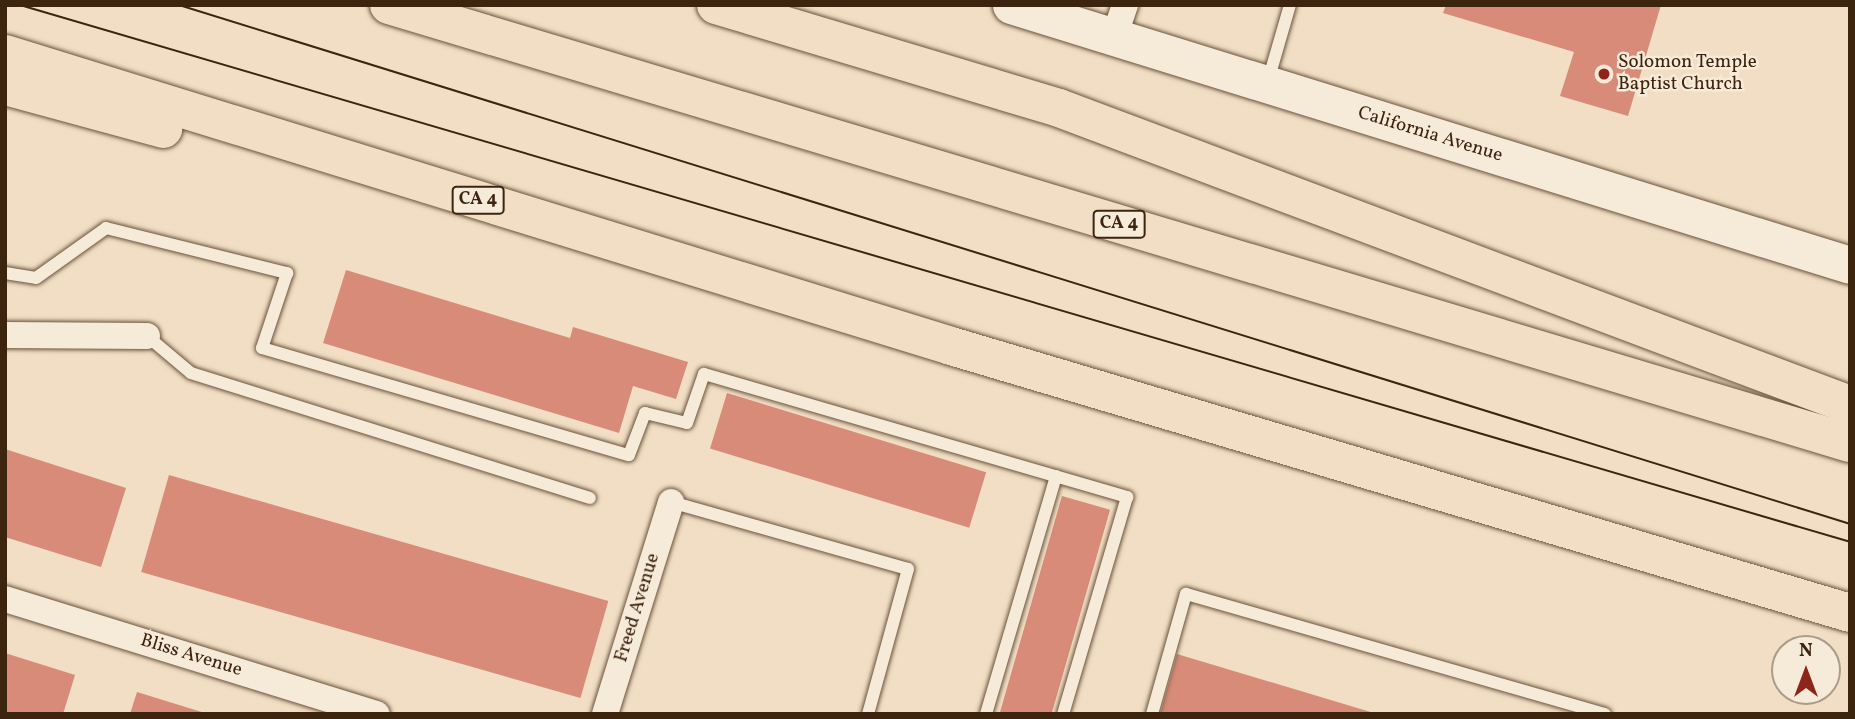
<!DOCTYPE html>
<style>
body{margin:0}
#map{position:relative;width:1855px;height:719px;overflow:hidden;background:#f1dec4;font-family:Vollkorn,serif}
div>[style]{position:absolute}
.building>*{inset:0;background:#d78b78;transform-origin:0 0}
.roads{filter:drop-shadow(0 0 2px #6a523c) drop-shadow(0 0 2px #6a523c)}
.lane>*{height:12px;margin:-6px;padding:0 6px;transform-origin:6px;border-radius:6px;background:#f6ead9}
.street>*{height:26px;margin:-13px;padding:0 13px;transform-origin:13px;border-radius:13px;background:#f6ead9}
.secondary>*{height:37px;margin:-18.5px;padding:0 18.5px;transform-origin:18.5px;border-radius:18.5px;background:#f6ead9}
.highway>*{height:38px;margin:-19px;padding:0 19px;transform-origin:19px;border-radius:19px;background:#f1dec4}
.tram>*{height:2px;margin:-1px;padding:0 1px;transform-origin:1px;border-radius:1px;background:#3d240e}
.dots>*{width:19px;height:19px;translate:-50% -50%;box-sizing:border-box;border:4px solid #f6ead9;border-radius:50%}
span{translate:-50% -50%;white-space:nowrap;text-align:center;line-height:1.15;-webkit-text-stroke:5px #f6ead9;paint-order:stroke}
.shield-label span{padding:2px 5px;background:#f6ead9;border:2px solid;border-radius:5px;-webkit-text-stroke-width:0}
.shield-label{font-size:18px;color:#3d240e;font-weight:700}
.poi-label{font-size:19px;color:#3d240e}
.left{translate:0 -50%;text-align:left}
.street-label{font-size:19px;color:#3d240e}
.frame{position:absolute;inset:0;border:7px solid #3d240e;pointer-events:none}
.north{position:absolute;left:1771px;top:635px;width:70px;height:70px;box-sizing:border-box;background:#f6ead9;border:2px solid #ac9b88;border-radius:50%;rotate:0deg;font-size:19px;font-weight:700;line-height:28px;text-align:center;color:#3d240e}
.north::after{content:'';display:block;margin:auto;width:24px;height:32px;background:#8f2418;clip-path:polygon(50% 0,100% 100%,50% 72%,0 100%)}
</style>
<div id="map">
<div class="building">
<i style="clip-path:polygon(1446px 5px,1661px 5px,1628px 116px,1560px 96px,1574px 52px,1443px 13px)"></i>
<i style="clip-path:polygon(346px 270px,570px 338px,573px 327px,688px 362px,676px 399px,633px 386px,619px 433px,323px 343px)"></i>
<i style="left:727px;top:393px;width:271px;height:58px;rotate:17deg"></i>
<i style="clip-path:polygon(5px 449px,126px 488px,101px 567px,5px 537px)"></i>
<i style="left:169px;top:475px;width:457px;height:101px;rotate:16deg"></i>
<i style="left:1062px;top:496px;width:50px;height:227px;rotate:16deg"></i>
<i style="clip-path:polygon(5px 653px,75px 675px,63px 714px,5px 714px)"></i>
<i style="clip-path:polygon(1177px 654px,1374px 713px,1373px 714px,1160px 714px)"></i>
<i style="clip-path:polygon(137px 692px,205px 713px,205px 714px,130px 714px)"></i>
</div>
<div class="roads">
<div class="lane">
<i style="left:1268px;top:81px;width:79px;rotate:-73.9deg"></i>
<i style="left:5px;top:273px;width:31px;rotate:9deg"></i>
<i style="left:36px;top:278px;width:86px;rotate:-35.5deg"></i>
<i style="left:106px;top:228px;width:187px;rotate:14deg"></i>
<i style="left:287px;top:273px;width:79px;rotate:108.4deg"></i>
<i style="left:262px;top:348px;width:382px;rotate:16.3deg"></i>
<i style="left:629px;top:455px;width:45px;rotate:-69.1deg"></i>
<i style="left:645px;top:413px;width:43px;rotate:13.4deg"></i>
<i style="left:687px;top:423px;width:52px;rotate:-70.9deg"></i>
<i style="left:704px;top:374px;width:441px;rotate:16.2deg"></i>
<i style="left:1127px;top:497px;width:226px;rotate:106.4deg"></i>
<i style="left:147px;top:336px;width:57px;rotate:40.1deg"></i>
<i style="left:191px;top:373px;width:418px;rotate:17.4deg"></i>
<i style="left:671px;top:502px;width:246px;rotate:15.8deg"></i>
<i style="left:908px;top:569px;width:150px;rotate:105.4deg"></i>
<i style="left:986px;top:714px;width:248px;rotate:-73.6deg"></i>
<i style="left:1152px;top:714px;width:125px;rotate:-74.2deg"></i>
<i style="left:1186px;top:594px;width:436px;rotate:16deg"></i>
</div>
<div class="street">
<i style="left:1114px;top:37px;width:34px;rotate:-71deg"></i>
<i style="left:5px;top:335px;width:142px;rotate:0.4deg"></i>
<i style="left:5px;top:599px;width:389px;rotate:17.2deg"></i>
<i style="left:605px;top:714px;width:222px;rotate:-72.7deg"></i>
</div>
<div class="secondary">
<i style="left:1011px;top:5px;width:878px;rotate:17.22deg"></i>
</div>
<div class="highway">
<i style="left:389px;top:5px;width:1525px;rotate:16.69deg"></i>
<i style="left:716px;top:5px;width:358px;rotate:16.7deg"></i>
<i style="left:1059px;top:108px;width:845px;rotate:20.58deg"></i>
<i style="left:5px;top:54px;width:990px;rotate:17.15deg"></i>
<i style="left:951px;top:346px;width:938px;rotate:16.54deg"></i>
<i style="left:5px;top:86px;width:164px;rotate:15.2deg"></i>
</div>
</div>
<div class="tram">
<i style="left:20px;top:5px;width:1907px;rotate:16.35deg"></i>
<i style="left:179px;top:5px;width:1750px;rotate:17.25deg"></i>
</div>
<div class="dots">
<i style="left:1604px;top:74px;background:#8f2418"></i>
</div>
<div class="shield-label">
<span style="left:478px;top:200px">CA 4</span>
<span style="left:1119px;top:224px">CA 4</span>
</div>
<div class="poi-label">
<span class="left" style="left:1618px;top:74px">Solomon Temple<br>Baptist Church</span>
</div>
<div class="street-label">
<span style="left:1430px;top:135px;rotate:17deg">California Avenue</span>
<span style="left:638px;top:608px;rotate:-73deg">Freed Avenue</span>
<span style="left:191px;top:656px;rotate:17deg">Bliss Avenue</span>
</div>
<div class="frame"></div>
<div class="north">N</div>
</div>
